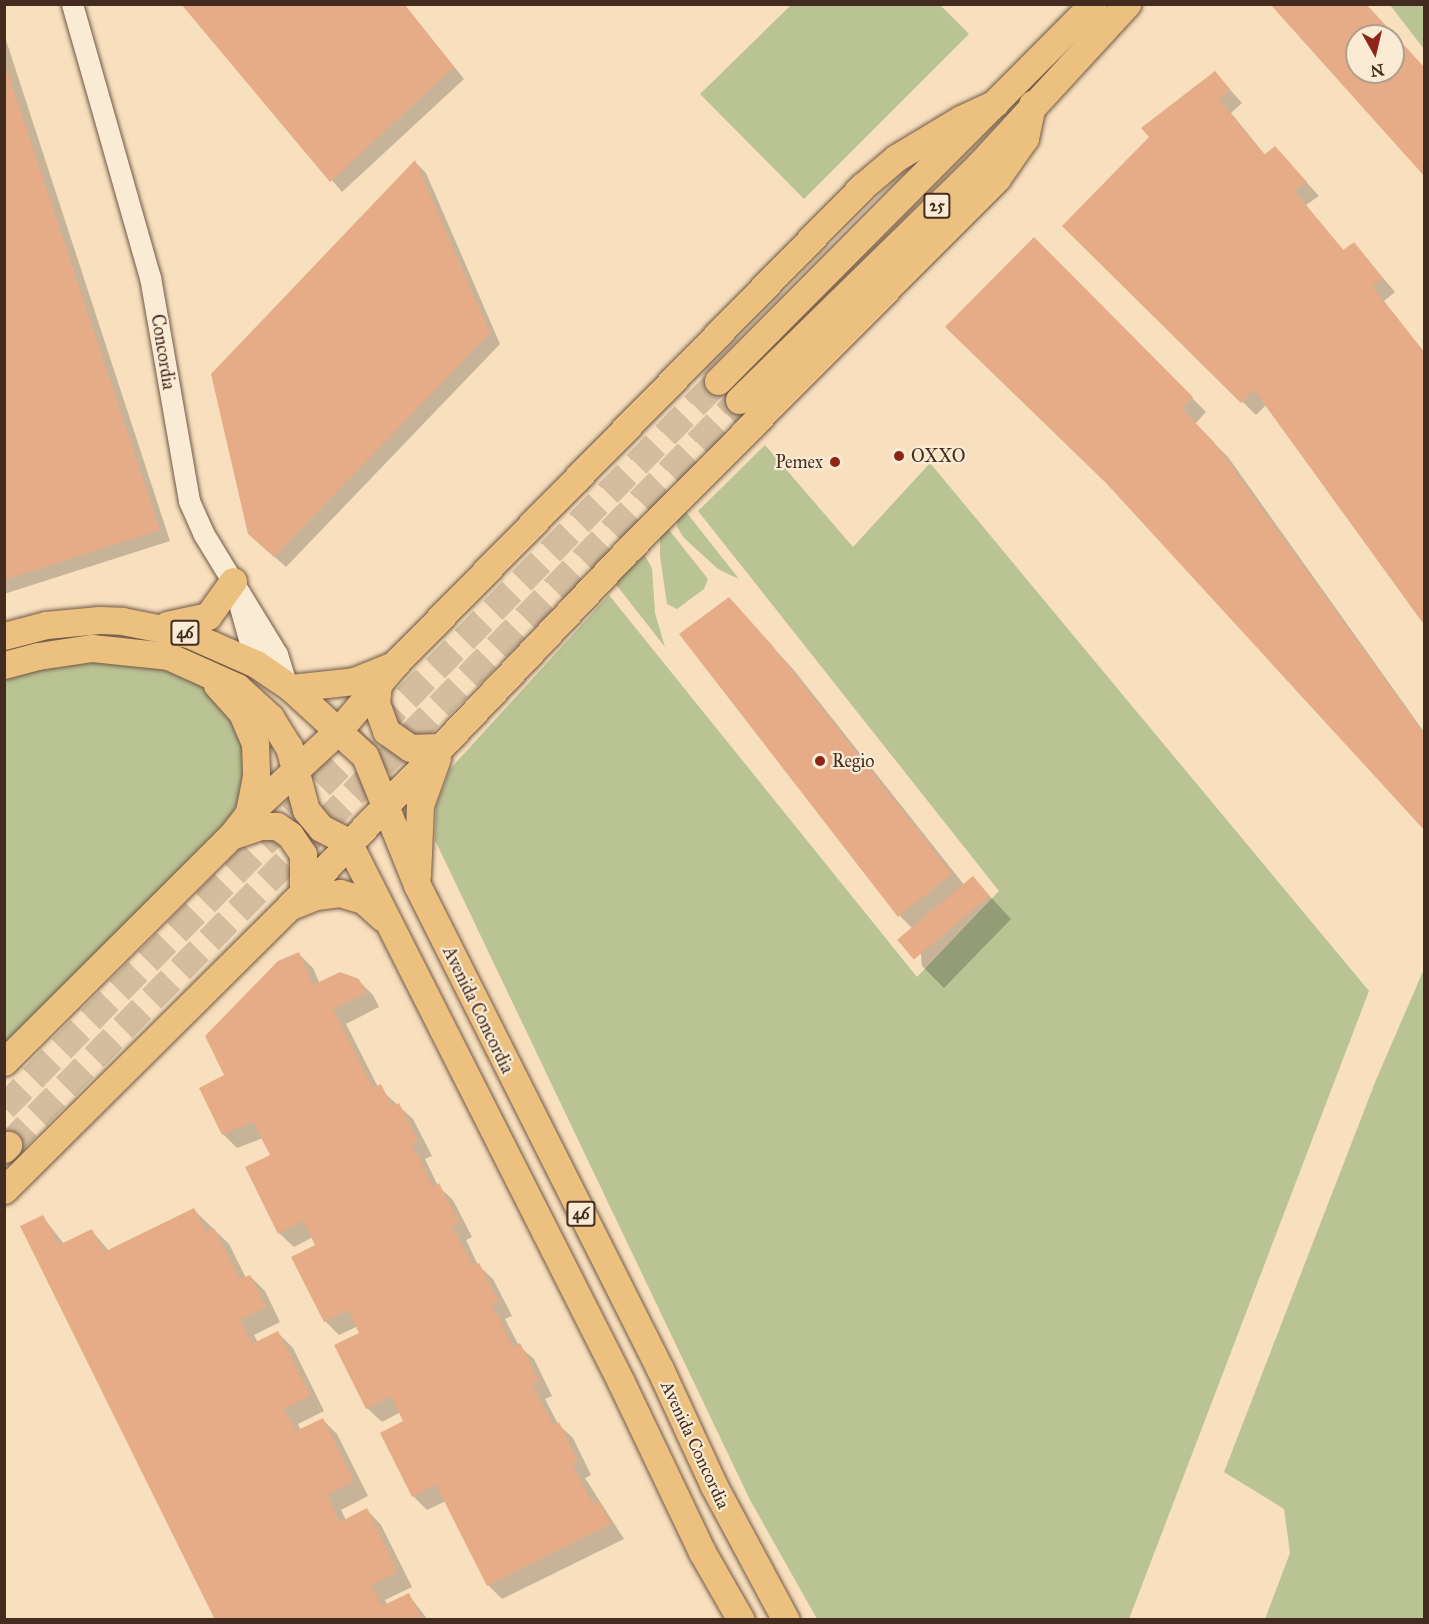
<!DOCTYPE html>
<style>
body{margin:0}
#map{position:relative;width:1429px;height:1624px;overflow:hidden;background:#f8e0be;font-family:"IM FELL Great Primer",serif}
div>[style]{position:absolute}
.green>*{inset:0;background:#bac394}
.shadow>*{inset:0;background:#0003}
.building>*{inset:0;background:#e6ac87;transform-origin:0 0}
.primary-tunnel>*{height:27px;margin-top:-13.5px;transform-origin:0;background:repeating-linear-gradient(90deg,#d4bc9e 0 27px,transparent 0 41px)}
.roads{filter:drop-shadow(0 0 2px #705847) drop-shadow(0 0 2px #705847)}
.tertiary>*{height:21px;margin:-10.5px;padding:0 10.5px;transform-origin:10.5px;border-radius:10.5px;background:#faebd5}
.primary>*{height:27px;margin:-13.5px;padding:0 13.5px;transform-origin:13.5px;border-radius:13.5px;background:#ecc07f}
.dots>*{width:16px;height:16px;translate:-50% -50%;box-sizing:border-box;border:3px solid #faebd5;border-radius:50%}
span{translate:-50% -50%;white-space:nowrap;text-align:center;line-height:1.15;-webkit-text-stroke:4.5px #faebd5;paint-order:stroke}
.shield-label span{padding:2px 4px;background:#faebd5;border:2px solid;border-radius:4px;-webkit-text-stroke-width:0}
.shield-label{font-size:16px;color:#432b1f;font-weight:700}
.street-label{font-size:18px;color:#432b1f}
.poi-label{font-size:18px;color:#432b1f}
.left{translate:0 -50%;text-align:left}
.right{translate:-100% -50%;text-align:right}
.frame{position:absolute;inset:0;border:6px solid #432b1f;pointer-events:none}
.north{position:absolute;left:1345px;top:24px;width:60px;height:60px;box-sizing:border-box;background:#faebd5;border:2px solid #b19e8c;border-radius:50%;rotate:172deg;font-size:16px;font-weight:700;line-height:24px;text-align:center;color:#432b1f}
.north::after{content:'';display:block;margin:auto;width:21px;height:27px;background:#8f2418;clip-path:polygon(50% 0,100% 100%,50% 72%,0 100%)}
</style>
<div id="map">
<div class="green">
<i style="clip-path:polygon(791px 5px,940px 5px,969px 34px,804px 199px,700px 94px)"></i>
<i style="clip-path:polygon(1390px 5px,1424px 5px,1424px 49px)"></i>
<i style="clip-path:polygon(765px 445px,853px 547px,930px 463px,1369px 991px,1129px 1619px,817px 1619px,750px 1500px,435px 840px,436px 806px,450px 769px,609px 595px,917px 977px,999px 891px,698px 511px)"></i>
<i style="clip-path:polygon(679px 503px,739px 579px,718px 569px,684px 538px,677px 527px)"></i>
<i style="clip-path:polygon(666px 526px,708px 579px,704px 589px,677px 609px,667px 604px,660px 556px,660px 531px)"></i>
<i style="clip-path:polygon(636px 554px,644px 554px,652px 568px,655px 613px,665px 647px,607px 573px)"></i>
<i style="clip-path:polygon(99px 658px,147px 664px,186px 677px,218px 696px,241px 722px,245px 784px,232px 816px,213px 837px,5px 1048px,5px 678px,57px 661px)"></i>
<i style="clip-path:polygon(1424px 969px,1424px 1619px,1265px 1619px,1290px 1553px,1284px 1509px,1224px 1472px,1376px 1080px)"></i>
</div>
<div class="shadow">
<i style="clip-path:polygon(183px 4px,404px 4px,464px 79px,342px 192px)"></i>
<i style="clip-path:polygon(4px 34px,170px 541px,4px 594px)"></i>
<i style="clip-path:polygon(1215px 73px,1242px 103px,1231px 113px,1266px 156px,1275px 148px,1319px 196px,1306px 205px,1344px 251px,1354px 244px,1395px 292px,1384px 301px,1424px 352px,1424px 623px,1266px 405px,1256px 415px,1064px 226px)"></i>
<i style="clip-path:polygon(415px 162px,426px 173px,500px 344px,286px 567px,249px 534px)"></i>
<i style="clip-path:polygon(1034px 239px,1206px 412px,1195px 424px,1228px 457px,1424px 732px,1424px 829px)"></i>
<i style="clip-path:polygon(728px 599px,793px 669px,965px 886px,973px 878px,1011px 919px,944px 988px,922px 966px,919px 935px,900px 916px)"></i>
<i style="clip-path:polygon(298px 953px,313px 968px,320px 984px,358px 980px,373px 995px,379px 1007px,346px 1024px,378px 1087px,413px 1119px,432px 1156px,425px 1159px,438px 1186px,453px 1200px,472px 1237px,466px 1240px,478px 1265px,493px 1279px,512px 1316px,505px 1319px,519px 1346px,534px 1359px,552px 1396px,545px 1399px,558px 1424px,573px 1438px,591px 1475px,585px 1478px,624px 1539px,502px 1599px,488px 1585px,446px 1501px,427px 1510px,413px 1496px,405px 1421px,401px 1412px,382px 1422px,367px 1408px,361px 1334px,358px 1326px,339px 1335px,325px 1321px,317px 1246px,313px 1237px,294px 1247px,279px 1233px,272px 1156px,263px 1138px,237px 1148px,223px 1134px,226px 1076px)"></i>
<i style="clip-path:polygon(194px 1210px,229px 1244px,246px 1278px,250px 1276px,265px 1291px,280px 1322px,254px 1335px,258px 1343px,278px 1333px,293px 1348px,324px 1411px,298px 1424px,301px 1430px,323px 1420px,337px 1434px,368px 1496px,341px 1510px,346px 1520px,367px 1510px,381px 1525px,412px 1587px,385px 1600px,388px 1605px,408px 1594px,428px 1620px,217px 1620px,43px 1217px,64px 1244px,92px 1231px,109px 1251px)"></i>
</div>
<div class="building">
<i style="clip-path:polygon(181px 4px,404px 4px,454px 67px,330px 182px)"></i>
<i style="clip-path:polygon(evenodd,1270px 4px,1366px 4px,1425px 68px,1425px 177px,1270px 4px,1357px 36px,1393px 36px,1393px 72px,1357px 72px,1357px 36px)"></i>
<i style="clip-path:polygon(4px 61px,160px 530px,4px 580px)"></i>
<i style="clip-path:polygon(1215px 71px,1230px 89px,1219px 100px,1264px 155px,1275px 146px,1307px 182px,1294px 191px,1343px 250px,1354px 242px,1383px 278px,1372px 287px,1425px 353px,1425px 626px,1254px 390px,1241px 403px,1062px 226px,1149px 137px,1141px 128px)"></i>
<i style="clip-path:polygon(415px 160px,490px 333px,274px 557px,248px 534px,211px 374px)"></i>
<i style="clip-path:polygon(1034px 237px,1193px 397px,1181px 408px,1213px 441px,1425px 735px,1425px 831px,1106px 483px,945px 327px)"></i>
<i style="clip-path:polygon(729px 597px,771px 644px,952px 874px,898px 917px,679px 634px)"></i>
<i style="left:973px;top:876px;width:26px;height:99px;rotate:50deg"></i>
<i style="clip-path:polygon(299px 952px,313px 985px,340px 972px,359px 979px,366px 993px,333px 1009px,373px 1088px,381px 1084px,392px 1106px,399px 1103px,418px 1141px,412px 1145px,433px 1187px,439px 1183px,459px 1223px,452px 1226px,473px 1266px,479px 1263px,499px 1302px,492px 1305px,513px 1347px,520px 1343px,539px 1381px,532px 1384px,553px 1425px,559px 1422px,578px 1461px,572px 1464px,593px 1504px,599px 1501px,611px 1524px,487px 1586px,436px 1485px,412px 1497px,380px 1433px,403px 1421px,391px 1396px,366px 1409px,334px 1345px,359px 1333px,348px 1310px,324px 1322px,291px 1257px,315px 1245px,303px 1221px,278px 1234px,245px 1167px,270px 1155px,253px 1122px,222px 1135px,199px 1088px,224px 1075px,205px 1036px,278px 961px)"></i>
<i style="clip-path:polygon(194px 1208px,206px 1232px,214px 1228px,240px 1279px,250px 1275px,266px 1307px,240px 1320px,252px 1344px,278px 1331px,311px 1396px,284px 1409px,296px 1431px,323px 1418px,354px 1481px,327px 1495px,340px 1522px,367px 1508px,398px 1572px,372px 1585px,382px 1606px,409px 1593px,422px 1620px,215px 1620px,20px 1226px,43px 1215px,59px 1245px,92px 1229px,104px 1252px)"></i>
</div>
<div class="primary-tunnel">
<i style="left:4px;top:1107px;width:1018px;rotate:-45.48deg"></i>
<i style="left:8px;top:1145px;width:1044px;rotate:-45.54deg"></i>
</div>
<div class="roads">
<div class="tertiary">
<i style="left:72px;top:4px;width:284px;rotate:74.1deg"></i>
<i style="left:150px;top:277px;width:227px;rotate:80.1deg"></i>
<i style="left:189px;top:501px;width:35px;rotate:66deg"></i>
<i style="left:203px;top:533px;width:142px;rotate:58.6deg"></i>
<i style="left:277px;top:654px;width:31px;rotate:73deg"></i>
<i style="left:240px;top:607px;width:59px;rotate:74.3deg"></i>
</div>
<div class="primary">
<i style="left:718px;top:381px;width:532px;rotate:-45.15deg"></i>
<i style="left:739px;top:400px;width:336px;rotate:-44.4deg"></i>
<i style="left:979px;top:165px;width:219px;rotate:-47.4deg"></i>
<i style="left:167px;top:625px;width:42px;rotate:-12.4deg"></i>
<i style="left:208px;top:616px;width:43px;rotate:-54.5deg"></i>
<i style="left:4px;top:636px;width:43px;rotate:-14.7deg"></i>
<i style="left:46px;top:625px;width:53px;rotate:-5.4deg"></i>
<i style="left:99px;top:620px;width:23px;rotate:2deg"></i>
<i style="left:122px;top:621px;width:67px;rotate:11.1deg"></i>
<i style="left:188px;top:634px;width:74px;rotate:23.8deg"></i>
<i style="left:256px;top:664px;width:42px;rotate:34.4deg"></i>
<i style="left:291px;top:688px;width:100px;rotate:42.6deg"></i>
<i style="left:365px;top:756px;width:139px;rotate:68deg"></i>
<i style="left:417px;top:885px;width:542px;rotate:63.34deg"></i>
<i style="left:660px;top:1369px;width:129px;rotate:65.2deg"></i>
<i style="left:714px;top:1486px;width:152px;rotate:61.8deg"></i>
<i style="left:4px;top:665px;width:35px;rotate:-15deg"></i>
<i style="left:38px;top:656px;width:55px;rotate:-8.4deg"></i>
<i style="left:92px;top:648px;width:76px;rotate:6deg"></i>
<i style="left:168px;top:656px;width:76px;rotate:24.2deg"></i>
<i style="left:237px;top:687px;width:45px;rotate:42.3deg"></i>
<i style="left:270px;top:717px;width:36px;rotate:58deg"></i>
<i style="left:289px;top:747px;width:65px;rotate:74.9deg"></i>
<i style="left:306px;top:810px;width:23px;rotate:50deg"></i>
<i style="left:321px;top:828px;width:30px;rotate:27deg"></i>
<i style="left:348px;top:842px;width:605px;rotate:63.18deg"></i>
<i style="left:621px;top:1382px;width:188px;rotate:64.5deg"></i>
<i style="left:702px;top:1552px;width:78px;rotate:60.2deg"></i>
<i style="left:378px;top:684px;width:19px;rotate:96deg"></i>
<i style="left:376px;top:703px;width:30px;rotate:70deg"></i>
<i style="left:386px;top:731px;width:29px;rotate:35deg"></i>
<i style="left:410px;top:748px;width:28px;rotate:-2deg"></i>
<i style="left:217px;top:685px;width:38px;rotate:48deg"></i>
<i style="left:242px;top:713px;width:34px;rotate:67deg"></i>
<i style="left:255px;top:744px;width:32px;rotate:88deg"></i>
<i style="left:256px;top:776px;width:38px;rotate:101deg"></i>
<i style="left:291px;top:688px;width:63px;rotate:-6.3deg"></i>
<i style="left:354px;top:681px;width:40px;rotate:-22deg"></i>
<i style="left:231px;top:836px;width:31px;rotate:-19deg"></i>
<i style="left:260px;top:826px;width:17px"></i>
<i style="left:277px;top:826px;width:16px;rotate:35deg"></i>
<i style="left:290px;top:835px;width:23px;rotate:56deg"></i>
<i style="left:303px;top:854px;width:36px;rotate:90deg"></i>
<i style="left:417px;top:875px;width:70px;rotate:-87.5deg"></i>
<i style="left:420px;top:805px;width:50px;rotate:-70.1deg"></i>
<i style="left:291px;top:906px;width:27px;rotate:-22deg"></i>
<i style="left:316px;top:896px;width:24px;rotate:-7deg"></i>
<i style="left:340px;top:893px;width:24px;rotate:17deg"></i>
<i style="left:363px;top:900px;width:27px;rotate:42deg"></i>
<i style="left:4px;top:1062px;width:320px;rotate:-44.9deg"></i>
<i style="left:231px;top:836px;width:29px;rotate:-52deg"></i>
<i style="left:249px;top:813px;width:122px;rotate:-42.7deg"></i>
<i style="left:339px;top:730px;width:87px;rotate:-49.7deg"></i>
<i style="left:395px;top:664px;width:669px;rotate:-45.61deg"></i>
<i style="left:863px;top:186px;width:43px;rotate:-40.3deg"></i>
<i style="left:896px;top:158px;width:76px;rotate:-31deg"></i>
<i style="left:961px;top:119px;width:38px;rotate:-25deg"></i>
<i style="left:4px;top:1149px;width:6px;rotate:-45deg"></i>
<i style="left:4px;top:1190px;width:403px;rotate:-44.8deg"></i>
<i style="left:290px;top:906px;width:494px;rotate:-46.5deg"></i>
<i style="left:630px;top:548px;width:521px;rotate:-45.23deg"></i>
<i style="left:997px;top:178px;width:49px;rotate:-55deg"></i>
<i style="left:1025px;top:138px;width:35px;rotate:-78deg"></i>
</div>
</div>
<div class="dots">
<i style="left:899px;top:456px;background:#8f2418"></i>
<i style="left:835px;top:462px;background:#8f2418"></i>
<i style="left:820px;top:761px;background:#8f2418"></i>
</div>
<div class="shield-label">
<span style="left:937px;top:206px">25</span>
<span style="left:185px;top:633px">46</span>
<span style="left:581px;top:1214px">46</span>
</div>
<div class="street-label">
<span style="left:163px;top:352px;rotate:81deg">Concordia</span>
<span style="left:478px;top:1010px;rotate:64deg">Avenida Concordia</span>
<span style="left:695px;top:1445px;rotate:65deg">Avenida Concordia</span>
</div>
<div class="poi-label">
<span class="left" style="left:911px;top:456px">OXXO</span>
<span class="right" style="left:823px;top:462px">Pemex</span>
<span class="left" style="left:832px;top:761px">Regio</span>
</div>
<div class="frame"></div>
<div class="north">N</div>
</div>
